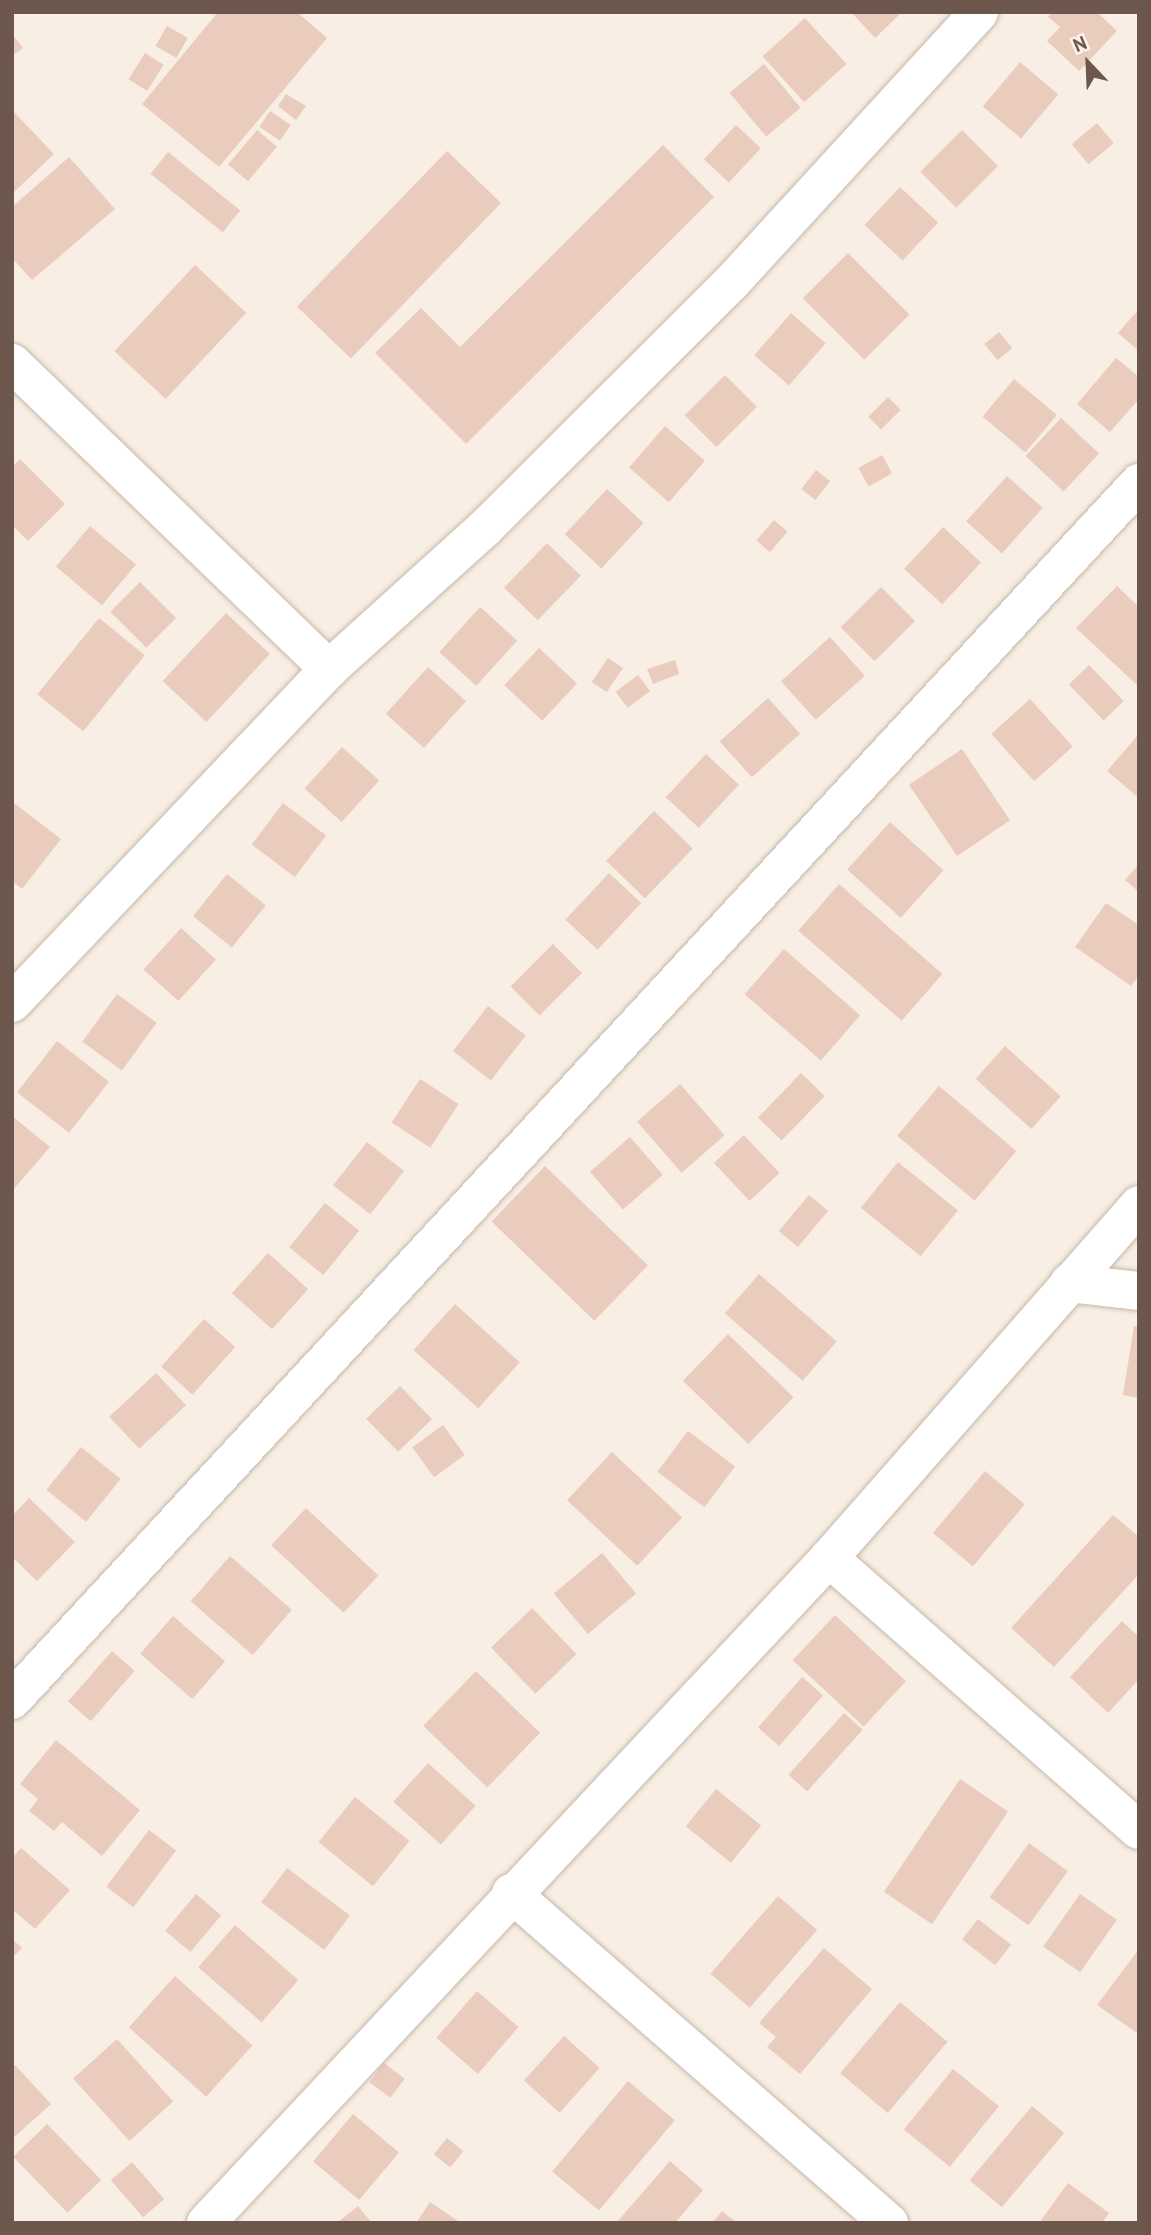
<!DOCTYPE html>
<style>
body{margin:0}
#map{position:relative;width:1151px;height:2235px;overflow:hidden;background:#f8eee3;font-family:"PT Sans",sans-serif}
div>[style]{position:absolute}
.building>*{inset:0;background:#eaccbe;transform-origin:0 0}
.roads{filter:drop-shadow(0 0 2px #c7b6ab) drop-shadow(0 0 2px #c7b6ab)}
.minor>*{height:38px;margin:-19px;padding:0 19px;transform-origin:19px;border-radius:19px;background:#fff}
span{translate:-50% -50%;white-space:nowrap;text-align:center;line-height:1.15;-webkit-text-stroke:5px #fcf3e8;paint-order:stroke}
.frame{position:absolute;inset:0;border:14px solid #6d564c;pointer-events:none}
.north{position:absolute;left:1053px;top:28px;width:70px;height:70px;-webkit-text-stroke:5px #fcf3e8;paint-order:stroke;rotate:337deg;font-size:19px;font-weight:700;line-height:28px;text-align:center;color:#6d564c}
.north::after{content:'';display:block;margin:auto;width:24px;height:32px;background:#6d564c;clip-path:polygon(50% 0,100% 100%,50% 72%,0 100%)}
</style>
<div id="map">
<div class="building">
<i style="clip-path:polygon(218px 12px,297px 12px,327px 38px,219px 167px,142px 104px)"></i>
<i style="clip-path:polygon(851px 12px,897px 12px,899px 15px,875px 38px)"></i>
<i style="clip-path:polygon(1052px 12px,1097px 12px,1117px 31px,1079px 71px,1047px 41px,1060px 27px,1048px 17px)"></i>
<i style="left:805px;top:18px;width:62px;height:57px;rotate:48deg"></i>
<i style="left:167px;top:26px;width:24px;height:23px;rotate:30deg"></i>
<i style="clip-path:polygon(12px 34px,23px 48px,12px 56px)"></i>
<i style="left:145px;top:53px;width:22px;height:31px;rotate:32deg"></i>
<i style="left:1020px;top:62px;width:50px;height:58px;rotate:40deg"></i>
<i style="left:764px;top:64px;width:57px;height:45px;rotate:50deg"></i>
<i style="clip-path:polygon(286px 94px,306px 106px,296px 120px,278px 106px)"></i>
<i style="clip-path:polygon(12px 110px,54px 154px,12px 194px)"></i>
<i style="left:270px;top:111px;width:25px;height:19px;rotate:34deg"></i>
<i style="left:1097px;top:123px;width:26px;height:33px;rotate:50deg"></i>
<i style="left:736px;top:125px;width:34px;height:47px;rotate:43deg"></i>
<i style="left:257px;top:130px;width:26px;height:45px;rotate:40deg"></i>
<i style="left:962px;top:130px;width:51px;height:59px;rotate:45deg"></i>
<i style="clip-path:polygon(663px 145px,714px 197px,466px 444px,375px 353px,421px 308px,460px 347px)"></i>
<i style="left:447px;top:151px;width:75px;height:216px;rotate:44deg"></i>
<i style="left:168px;top:152px;width:93px;height:28px;rotate:39deg"></i>
<i style="clip-path:polygon(69px 157px,115px 209px,32px 280px,12px 258px,12px 207px)"></i>
<i style="left:900px;top:187px;width:52px;height:52px;rotate:43deg"></i>
<i style="left:848px;top:253px;width:87px;height:64px;rotate:45deg"></i>
<i style="left:195px;top:265px;width:70px;height:118px;rotate:43deg"></i>
<i style="clip-path:polygon(1139px 309px,1139px 351px,1118px 333px)"></i>
<i style="left:791px;top:313px;width:46px;height:56px;rotate:41deg"></i>
<i style="left:999px;top:332px;width:21px;height:19px;rotate:51deg"></i>
<i style="clip-path:polygon(1116px 358px,1139px 377px,1139px 399px,1110px 432px,1077px 404px)"></i>
<i style="left:725px;top:375px;width:45px;height:57px;rotate:45deg"></i>
<i style="left:1014px;top:379px;width:56px;height:49px;rotate:40deg"></i>
<i style="left:888px;top:397px;width:18px;height:28px;rotate:45deg"></i>
<i style="left:1061px;top:418px;width:52px;height:52px;rotate:43deg"></i>
<i style="left:665px;top:426px;width:53px;height:55px;rotate:41deg"></i>
<i style="left:882px;top:455px;width:21px;height:27px;rotate:61deg"></i>
<i style="clip-path:polygon(20px 459px,65px 504px,28px 541px,12px 525px,12px 467px)"></i>
<i style="left:816px;top:470px;width:18px;height:24px;rotate:38deg"></i>
<i style="left:1007px;top:476px;width:48px;height:61px;rotate:42deg"></i>
<i style="left:607px;top:489px;width:50px;height:62px;rotate:43deg"></i>
<i style="left:774px;top:520px;width:18px;height:27px;rotate:41deg"></i>
<i style="left:90px;top:526px;width:60px;height:53px;rotate:40deg"></i>
<i style="left:943px;top:527px;width:52px;height:57px;rotate:43deg"></i>
<i style="left:547px;top:543px;width:47px;height:62px;rotate:44deg"></i>
<i style="left:140px;top:582px;width:51px;height:42px;rotate:45deg"></i>
<i style="clip-path:polygon(1117px 586px,1139px 607px,1139px 687px,1076px 628px)"></i>
<i style="left:881px;top:587px;width:48px;height:57px;rotate:45deg"></i>
<i style="left:480px;top:607px;width:50px;height:61px;rotate:42deg"></i>
<i style="left:226px;top:613px;width:60px;height:93px;rotate:43deg"></i>
<i style="left:99px;top:618px;width:59px;height:98px;rotate:39deg"></i>
<i style="left:830px;top:637px;width:52px;height:66px;rotate:48deg"></i>
<i style="left:539px;top:648px;width:52px;height:51px;rotate:43deg"></i>
<i style="left:608px;top:658px;width:18px;height:29px;rotate:34deg"></i>
<i style="clip-path:polygon(675px 660px,679px 674px,653px 684px,647px 669px)"></i>
<i style="left:1089px;top:665px;width:50px;height:28px;rotate:46deg"></i>
<i style="left:428px;top:667px;width:51px;height:63px;rotate:42deg"></i>
<i style="left:638px;top:675px;width:20px;height:28px;rotate:53deg"></i>
<i style="left:768px;top:698px;width:48px;height:65px;rotate:48deg"></i>
<i style="left:1030px;top:699px;width:64px;height:52px;rotate:48deg"></i>
<i style="clip-path:polygon(1139px 734px,1139px 798px,1107px 771px)"></i>
<i style="left:342px;top:747px;width:50px;height:56px;rotate:42deg"></i>
<i style="left:962px;top:749px;width:86px;height:64px;rotate:56deg"></i>
<i style="left:706px;top:754px;width:45px;height:59px;rotate:43deg"></i>
<i style="clip-path:polygon(14px 803px,61px 839px,22px 889px,12px 881px)"></i>
<i style="left:283px;top:803px;width:54px;height:52px;rotate:37deg"></i>
<i style="left:654px;top:811px;width:54px;height:69px;rotate:44deg"></i>
<i style="left:890px;top:822px;width:72px;height:64px;rotate:42deg"></i>
<i style="clip-path:polygon(1139px 864px,1139px 892px,1125px 880px)"></i>
<i style="left:609px;top:873px;width:44px;height:64px;rotate:43deg"></i>
<i style="left:227px;top:874px;width:50px;height:54px;rotate:39deg"></i>
<i style="left:839px;top:884px;width:137px;height:62px;rotate:41deg"></i>
<i style="clip-path:polygon(1106px 903px,1139px 925px,1139px 975px,1131px 986px,1075px 947px)"></i>
<i style="left:181px;top:928px;width:47px;height:56px;rotate:42deg"></i>
<i style="left:553px;top:944px;width:41px;height:60px;rotate:45deg"></i>
<i style="left:784px;top:949px;width:101px;height:60px;rotate:41deg"></i>
<i style="left:117px;top:994px;width:49px;height:59px;rotate:36deg"></i>
<i style="left:488px;top:1006px;width:48px;height:57px;rotate:38deg"></i>
<i style="left:57px;top:1041px;width:66px;height:65px;rotate:38deg"></i>
<i style="left:1005px;top:1046px;width:75px;height:44px;rotate:42deg"></i>
<i style="left:801px;top:1073px;width:33px;height:62px;rotate:44deg"></i>
<i style="left:420px;top:1079px;width:46px;height:52px;rotate:33deg"></i>
<i style="left:680px;top:1084px;width:68px;height:57px;rotate:49deg"></i>
<i style="left:939px;top:1086px;width:101px;height:65px;rotate:40deg"></i>
<i style="clip-path:polygon(12px 1116px,50px 1147px,12px 1191px)"></i>
<i style="left:744px;top:1135px;width:52px;height:41px;rotate:47deg"></i>
<i style="left:630px;top:1137px;width:50px;height:53px;rotate:49deg"></i>
<i style="left:367px;top:1142px;width:47px;height:55px;rotate:38deg"></i>
<i style="left:898px;top:1162px;width:77px;height:59px;rotate:39deg"></i>
<i style="left:545px;top:1166px;width:143px;height:77px;rotate:44deg"></i>
<i style="left:809px;top:1195px;width:25px;height:47px;rotate:40deg"></i>
<i style="left:325px;top:1203px;width:44px;height:57px;rotate:39deg"></i>
<i style="left:268px;top:1253px;width:54px;height:54px;rotate:42deg"></i>
<i style="left:759px;top:1274px;width:103px;height:52px;rotate:41deg"></i>
<i style="left:455px;top:1304px;width:87px;height:62px;rotate:42deg"></i>
<i style="left:204px;top:1319px;width:42px;height:64px;rotate:42deg"></i>
<i style="clip-path:polygon(1134px 1326px,1139px 1327px,1139px 1398px,1123px 1395px)"></i>
<i style="left:728px;top:1334px;width:91px;height:65px;rotate:44deg"></i>
<i style="left:156px;top:1373px;width:44px;height:64px;rotate:47deg"></i>
<i style="left:400px;top:1386px;width:46px;height:47px;rotate:46deg"></i>
<i style="left:443px;top:1425px;width:37px;height:38px;rotate:54deg"></i>
<i style="left:688px;top:1431px;width:59px;height:51px;rotate:37deg"></i>
<i style="left:81px;top:1447px;width:51px;height:55px;rotate:39deg"></i>
<i style="left:612px;top:1452px;width:96px;height:66px;rotate:43deg"></i>
<i style="left:985px;top:1471px;width:52px;height:81px;rotate:40deg"></i>
<i style="clip-path:polygon(29px 1498px,75px 1542px,37px 1581px,12px 1557px,12px 1516px)"></i>
<i style="left:306px;top:1508px;width:99px;height:51px;rotate:43deg"></i>
<i style="clip-path:polygon(1113px 1515px,1139px 1537px,1139px 1574px,1054px 1667px,1011px 1628px)"></i>
<i style="left:602px;top:1553px;width:53px;height:63px;rotate:50deg"></i>
<i style="left:230px;top:1556px;width:82px;height:60px;rotate:41deg"></i>
<i style="left:532px;top:1608px;width:64px;height:57px;rotate:46deg"></i>
<i style="left:835px;top:1615px;width:97px;height:62px;rotate:43deg"></i>
<i style="left:173px;top:1616px;width:69px;height:50px;rotate:41deg"></i>
<i style="clip-path:polygon(1122px 1621px,1139px 1637px,1139px 1679px,1108px 1713px,1070px 1677px)"></i>
<i style="left:112px;top:1651px;width:30px;height:67px;rotate:41deg"></i>
<i style="left:476px;top:1671px;width:89px;height:76px;rotate:44deg"></i>
<i style="left:802px;top:1677px;width:28px;height:67px;rotate:41deg"></i>
<i style="left:844px;top:1713px;width:25px;height:83px;rotate:42deg"></i>
<i style="clip-path:polygon(56px 1740px,140px 1810px,102px 1856px,62px 1822px,54px 1831px,29px 1811px,38px 1799px,20px 1784px)"></i>
<i style="left:428px;top:1763px;width:64px;height:52px;rotate:42deg"></i>
<i style="left:960px;top:1779px;width:58px;height:136px;rotate:34deg"></i>
<i style="left:716px;top:1789px;width:58px;height:48px;rotate:39deg"></i>
<i style="left:355px;top:1797px;width:70px;height:58px;rotate:39deg"></i>
<i style="left:149px;top:1830px;width:34px;height:71px;rotate:37deg"></i>
<i style="left:1029px;top:1843px;width:48px;height:67px;rotate:36deg"></i>
<i style="clip-path:polygon(21px 1848px,70px 1890px,35px 1929px,12px 1909px,12px 1858px)"></i>
<i style="left:287px;top:1868px;width:79px;height:43px;rotate:37deg"></i>
<i style="left:196px;top:1894px;width:33px;height:48px;rotate:40deg"></i>
<i style="left:1080px;top:1894px;width:45px;height:64px;rotate:35deg"></i>
<i style="left:778px;top:1896px;width:52px;height:103px;rotate:41deg"></i>
<i style="left:978px;top:1919px;width:42px;height:26px;rotate:38deg"></i>
<i style="left:235px;top:1925px;width:84px;height:56px;rotate:41deg"></i>
<i style="clip-path:polygon(12px 1939px,22px 1948px,12px 1958px)"></i>
<i style="clip-path:polygon(824px 1948px,872px 1989px,800px 2074px,767px 2047px,776px 2037px,759px 2023px)"></i>
<i style="clip-path:polygon(1139px 1949px,1139px 2030px,1137px 2033px,1097px 2005px)"></i>
<i style="left:175px;top:1976px;width:104px;height:69px;rotate:42deg"></i>
<i style="left:477px;top:1991px;width:55px;height:62px;rotate:41deg"></i>
<i style="left:900px;top:2002px;width:62px;height:93px;rotate:40deg"></i>
<i style="left:564px;top:2036px;width:48px;height:60px;rotate:42deg"></i>
<i style="left:117px;top:2039px;width:84px;height:59px;rotate:48deg"></i>
<i style="left:384px;top:2063px;width:26px;height:24px;rotate:37deg"></i>
<i style="clip-path:polygon(15px 2065px,51px 2104px,12px 2139px,12px 2068px)"></i>
<i style="left:953px;top:2069px;width:59px;height:78px;rotate:39deg"></i>
<i style="left:628px;top:2081px;width:61px;height:118px;rotate:40deg"></i>
<i style="left:1032px;top:2106px;width:42px;height:97px;rotate:40deg"></i>
<i style="left:353px;top:2114px;width:60px;height:62px;rotate:40deg"></i>
<i style="left:47px;top:2124px;width:78px;height:47px;rotate:46deg"></i>
<i style="left:447px;top:2138px;width:21px;height:21px;rotate:39deg"></i>
<i style="clip-path:polygon(670px 2161px,703px 2190px,675px 2223px,616px 2223px)"></i>
<i style="left:132px;top:2162px;width:49px;height:28px;rotate:49deg"></i>
<i style="clip-path:polygon(1068px 2183px,1109px 2213px,1102px 2223px,1039px 2223px)"></i>
<i style="clip-path:polygon(430px 2202px,461px 2223px,416px 2223px)"></i>
<i style="clip-path:polygon(358px 2206px,372px 2223px,337px 2223px)"></i>
<i style="clip-path:polygon(722px 2211px,737px 2223px,712px 2223px)"></i>
</div>
<div class="roads">
<div class="minor">
<i style="left:12px;top:363px;width:441px;rotate:44deg"></i>
<i style="left:12px;top:1003px;width:460px;rotate:-46.5deg"></i>
<i style="left:329px;top:669px;width:210px;rotate:-42.1deg"></i>
<i style="left:485px;top:528px;width:347px;rotate:-44.9deg"></i>
<i style="left:731px;top:283px;width:367px;rotate:-47.5deg"></i>
<i style="left:1069px;top:1283px;width:70px;rotate:6.5deg"></i>
<i style="left:829px;top:1558px;width:412px;rotate:41.3deg"></i>
<i style="left:12px;top:1700px;width:1659px;rotate:-47.2deg"></i>
<i style="left:511px;top:1893px;width:502px;rotate:41.12deg"></i>
<i style="left:206px;top:2223px;width:911px;rotate:-46.87deg"></i>
<i style="left:829px;top:1558px;width:470px;rotate:-48.7deg"></i>
</div>
</div>
<div class="frame"></div>
<div class="north">N</div>
</div>
